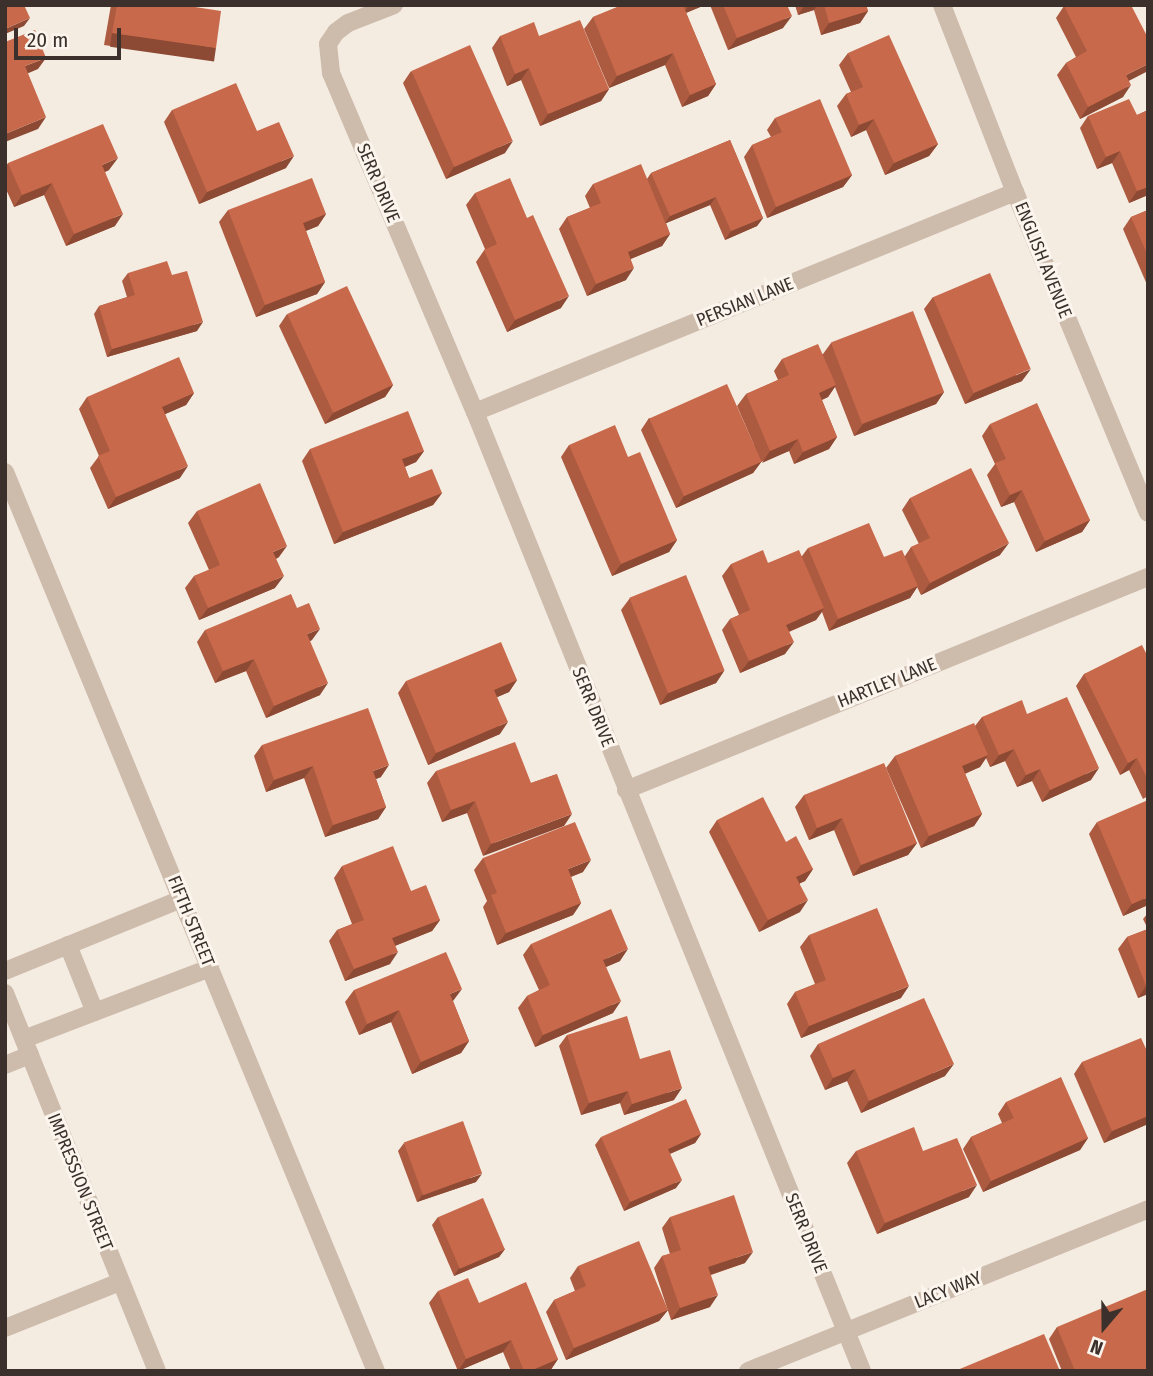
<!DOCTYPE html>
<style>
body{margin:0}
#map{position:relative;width:1153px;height:1376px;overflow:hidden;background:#f4ebe1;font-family:"Fira Sans Condensed",sans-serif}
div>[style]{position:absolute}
.minor>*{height:18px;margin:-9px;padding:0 9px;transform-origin:9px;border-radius:9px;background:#cdbbac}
.wall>*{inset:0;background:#ac5a40}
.shaded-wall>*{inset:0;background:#8c4a34;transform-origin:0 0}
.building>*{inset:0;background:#c8694b;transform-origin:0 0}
span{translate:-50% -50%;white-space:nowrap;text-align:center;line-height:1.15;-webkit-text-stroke:6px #fbf5ee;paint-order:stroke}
.street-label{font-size:18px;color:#3b302b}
.frame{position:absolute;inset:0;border:7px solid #3b302b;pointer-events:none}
.north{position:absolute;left:1069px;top:1292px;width:70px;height:70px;-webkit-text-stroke:5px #fbf5ee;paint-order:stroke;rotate:200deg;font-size:19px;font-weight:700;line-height:28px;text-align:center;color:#3b302b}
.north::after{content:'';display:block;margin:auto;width:24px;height:32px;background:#3b302b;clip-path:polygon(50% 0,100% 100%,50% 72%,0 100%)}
.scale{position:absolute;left:14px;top:28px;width:107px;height:32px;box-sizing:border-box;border:4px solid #3b302b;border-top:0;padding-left:9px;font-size:21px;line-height:24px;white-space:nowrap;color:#3b302b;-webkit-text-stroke:5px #fbf5ee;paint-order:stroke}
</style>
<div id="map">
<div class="minor">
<i style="left:394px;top:5px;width:49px;rotate:158.6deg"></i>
<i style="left:348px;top:23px;width:15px;rotate:143deg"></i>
<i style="left:336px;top:32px;width:14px;rotate:124deg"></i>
<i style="left:328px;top:44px;width:29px;rotate:84deg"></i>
<i style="left:331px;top:73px;width:368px;rotate:67deg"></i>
<i style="left:475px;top:412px;width:1034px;rotate:68.02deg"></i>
<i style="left:942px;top:5px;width:201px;rotate:68.7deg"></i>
<i style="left:1015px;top:192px;width:347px;rotate:67.5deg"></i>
<i style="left:475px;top:412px;width:583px;rotate:-22.17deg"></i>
<i style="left:5px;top:472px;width:973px;rotate:67.58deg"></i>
<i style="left:626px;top:790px;width:564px;rotate:-22.2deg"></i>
<i style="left:68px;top:945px;width:72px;rotate:68.1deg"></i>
<i style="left:5px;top:971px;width:190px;rotate:-22.2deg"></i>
<i style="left:5px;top:993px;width:407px;rotate:68.1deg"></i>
<i style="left:24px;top:1039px;width:199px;rotate:-20.9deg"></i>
<i style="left:5px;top:1065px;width:27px;rotate:-22deg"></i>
<i style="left:5px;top:1328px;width:124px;rotate:-21.8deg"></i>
<i style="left:748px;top:1371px;width:432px;rotate:-22deg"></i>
</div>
<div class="wall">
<i style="clip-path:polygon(111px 5px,182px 5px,208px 60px,104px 45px)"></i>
<i style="clip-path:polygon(617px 5px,705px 5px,686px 13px,716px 84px,708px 96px,682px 107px,665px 65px,609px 88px,584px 29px,593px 17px,618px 7px)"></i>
<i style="clip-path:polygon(710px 5px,787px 5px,783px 28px,728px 50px)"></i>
<i style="clip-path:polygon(795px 5px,866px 5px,868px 11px,860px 23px,821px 35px,814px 10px,798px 15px)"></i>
<i style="clip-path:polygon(1064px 6px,1129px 81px,1123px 97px,1080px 119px,1057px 75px,1066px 63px,1076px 57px,1056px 18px)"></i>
<i style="clip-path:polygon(500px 36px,539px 36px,609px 89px,601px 101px,540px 126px,521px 80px,507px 86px,492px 48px)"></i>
<i style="clip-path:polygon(848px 53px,938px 144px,929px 156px,885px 175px,866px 130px,851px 137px,837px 106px,846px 94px,851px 92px,839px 65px)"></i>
<i style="clip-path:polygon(411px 71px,505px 153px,446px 179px,403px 83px)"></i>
<i style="clip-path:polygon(172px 110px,257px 131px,286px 168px,199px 204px,164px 122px)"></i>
<i style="clip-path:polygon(1148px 110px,1148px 195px,1129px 203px,1112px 163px,1097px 169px,1080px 128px,1088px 116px,1137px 115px)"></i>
<i style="clip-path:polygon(775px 118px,852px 175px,843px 187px,767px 218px,744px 157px,752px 145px,771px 137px,767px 130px)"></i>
<i style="clip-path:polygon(730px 140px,763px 218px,757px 226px,725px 240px,710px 205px,666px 223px,670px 234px,662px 246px,631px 259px,626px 280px,587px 296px,559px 229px,567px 217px,590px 208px,585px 196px,593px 184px,647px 179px,651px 173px)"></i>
<i style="clip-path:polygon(8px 163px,109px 170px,105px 172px,115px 226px,66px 246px,44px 195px,14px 207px,5px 187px,5px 168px)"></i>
<i style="clip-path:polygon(475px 193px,527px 218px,561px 308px,507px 332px,476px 262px,485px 249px,466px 205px)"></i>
<i style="clip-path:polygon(228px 210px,326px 214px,318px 226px,306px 231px,325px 282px,317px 294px,256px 317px,219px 222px)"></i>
<i style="clip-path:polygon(1148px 210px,1148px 287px,1123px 229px,1131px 217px)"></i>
<i style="clip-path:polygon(128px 273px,172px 275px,197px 331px,107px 357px,94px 314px,99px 306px,127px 297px,122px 281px)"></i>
<i style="clip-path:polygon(933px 297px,1022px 381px,965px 404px,924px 309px)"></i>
<i style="clip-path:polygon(287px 314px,393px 385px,385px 397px,325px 424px,279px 326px)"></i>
<i style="clip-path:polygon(831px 343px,944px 392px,936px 404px,854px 436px,835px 387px,828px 397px,822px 400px,837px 437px,829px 449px,794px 464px,789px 451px,761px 462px,753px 473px,676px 508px,641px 430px,649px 418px,754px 445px,737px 406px,746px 394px,778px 380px,774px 371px,782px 359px,823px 354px)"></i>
<i style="clip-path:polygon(194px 393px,186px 405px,165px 414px,180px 478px,108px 509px,90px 468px,99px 456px,79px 409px,87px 397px)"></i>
<i style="clip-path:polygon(990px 424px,1090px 520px,1082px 532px,1036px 552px,1014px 502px,1001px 507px,987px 475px,995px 464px,982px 436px)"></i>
<i style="clip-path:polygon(569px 445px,628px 457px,677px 540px,669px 552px,612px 576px,561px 457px)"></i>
<i style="clip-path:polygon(310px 449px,424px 451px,416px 462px,405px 467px,409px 478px,442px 493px,433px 505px,334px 544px,302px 461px)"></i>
<i style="clip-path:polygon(910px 498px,1000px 555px,921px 595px,917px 587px,910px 598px,829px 631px,822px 612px,816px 620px,789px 632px,785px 654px,740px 673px,722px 630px,730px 619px,739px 615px,722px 576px,731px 564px,768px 563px,802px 556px,808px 548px,884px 557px,905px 556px,911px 547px,919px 544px,902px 510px)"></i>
<i style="clip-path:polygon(197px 511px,279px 557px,276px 559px,275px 588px,199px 620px,185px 588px,194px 576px,209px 570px,188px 523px)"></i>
<i style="clip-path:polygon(630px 598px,724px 671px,716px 683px,660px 705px,621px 610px)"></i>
<i style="clip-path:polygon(205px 630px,312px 640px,310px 641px,320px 695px,266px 718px,246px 671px,215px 683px,197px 642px)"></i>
<i style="clip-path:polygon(1148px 657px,1148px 796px,1143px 799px,1129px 770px,1120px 775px,1076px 686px,1084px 674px)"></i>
<i style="clip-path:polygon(517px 680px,509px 692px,497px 697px,500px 734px,428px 765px,398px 693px,406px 681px)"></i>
<i style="clip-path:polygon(1027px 714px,1091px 780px,1042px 802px,1032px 781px,1017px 787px,1005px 761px,990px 767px,986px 758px,980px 767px,965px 774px,982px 814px,974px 826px,921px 848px,886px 768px,895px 756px,975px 726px,982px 717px)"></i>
<i style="clip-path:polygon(262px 745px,381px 777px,376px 779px,386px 807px,378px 819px,325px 837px,304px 778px,266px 792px,254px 756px)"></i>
<i style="clip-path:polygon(436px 771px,531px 783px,557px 774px,483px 856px,467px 813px,442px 822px,427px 783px)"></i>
<i style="clip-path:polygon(804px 795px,917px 843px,908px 855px,853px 876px,834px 830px,809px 840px,795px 807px)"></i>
<i style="clip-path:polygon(717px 820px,786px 842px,813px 869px,805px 881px,800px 883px,800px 912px,759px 932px,709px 832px)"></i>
<i style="clip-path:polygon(1097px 822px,1148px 905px,1123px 916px,1089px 834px)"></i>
<i style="clip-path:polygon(483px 858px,583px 872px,571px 877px,581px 903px,573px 915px,497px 945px,483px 907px,487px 901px,474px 870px)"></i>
<i style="clip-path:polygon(342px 866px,411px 891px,440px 920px,432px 931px,395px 946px,390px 964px,345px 981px,329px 941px,337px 930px,352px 924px,334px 878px)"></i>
<i style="clip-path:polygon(1148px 913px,1148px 994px,1138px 998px,1118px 949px,1127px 937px,1148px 929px,1143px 919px)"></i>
<i style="clip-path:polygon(809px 935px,901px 998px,801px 1038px,787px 1004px,795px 992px,815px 984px,800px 947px)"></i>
<i style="clip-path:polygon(531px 944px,620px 961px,606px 967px,613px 1013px,535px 1047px,518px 1008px,527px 996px,539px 990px,523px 955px)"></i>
<i style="clip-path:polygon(354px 990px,453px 1001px,469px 1041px,461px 1053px,412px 1074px,391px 1022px,359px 1035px,345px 1002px)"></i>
<i style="clip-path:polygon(567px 1035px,640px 1059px,674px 1100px,624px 1115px,620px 1103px,581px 1115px,559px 1046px)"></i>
<i style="clip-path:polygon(818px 1044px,945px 1076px,861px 1113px,847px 1081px,825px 1090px,810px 1056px)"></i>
<i style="clip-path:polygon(1148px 1053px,1148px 1124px,1104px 1143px,1074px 1074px,1082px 1062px)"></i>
<i style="clip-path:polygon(1006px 1102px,1088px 1138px,1080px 1150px,983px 1192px,963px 1149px,971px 1137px,1002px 1123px,998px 1114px)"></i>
<i style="clip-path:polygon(701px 1134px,695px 1143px,670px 1154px,676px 1188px,624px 1211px,595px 1145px,601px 1137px)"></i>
<i style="clip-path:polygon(404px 1143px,476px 1182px,417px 1202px,398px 1151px)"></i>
<i style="clip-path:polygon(856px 1151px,923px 1151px,969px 1197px,877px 1234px,847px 1163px)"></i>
<i style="clip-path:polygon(438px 1217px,505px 1249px,499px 1257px,454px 1276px,432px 1225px)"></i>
<i style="clip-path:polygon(670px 1217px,745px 1263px,711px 1275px,710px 1307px,671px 1320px,654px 1268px,662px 1256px,670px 1254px,662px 1228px)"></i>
<i style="clip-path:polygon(578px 1266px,668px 1310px,659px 1321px,566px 1360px,546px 1312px,554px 1300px,575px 1291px,570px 1278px)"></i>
<i style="clip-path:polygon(438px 1291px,479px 1303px,558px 1359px,550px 1371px,511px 1371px,503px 1352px,458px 1371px,429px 1303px)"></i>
<i style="clip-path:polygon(1057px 1327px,1148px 1371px,1062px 1371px,1049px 1339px)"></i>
</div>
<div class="shaded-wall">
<i style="clip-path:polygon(689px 5px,705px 5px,683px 14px)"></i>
<i style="clip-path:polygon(805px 5px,817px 5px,814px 10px,798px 15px)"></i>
<i style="clip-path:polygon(868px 11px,860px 23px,821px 35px,829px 23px)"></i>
<i style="clip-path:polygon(792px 16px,783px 28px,728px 50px,737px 38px)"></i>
<i style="clip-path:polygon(30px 18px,24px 26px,5px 34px,5px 29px)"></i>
<i style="left:112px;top:33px;width:105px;height:14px;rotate:8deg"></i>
<i style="clip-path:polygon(673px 53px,665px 65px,609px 88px,617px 76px)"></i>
<i style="clip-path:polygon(46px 58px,38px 69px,17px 78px,25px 66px)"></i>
<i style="clip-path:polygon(1148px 64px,1148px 71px,1117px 87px,1126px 75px)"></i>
<i style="clip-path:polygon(529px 68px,521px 80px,507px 86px,515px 74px)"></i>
<i style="clip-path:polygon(716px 84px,708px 96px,682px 107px,690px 95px)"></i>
<i style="clip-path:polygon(1131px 85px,1123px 97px,1080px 119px,1088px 107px)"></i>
<i style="clip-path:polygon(609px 89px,601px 101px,540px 126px,548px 114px)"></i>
<i style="clip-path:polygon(46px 117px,38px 129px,5px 142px,5px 134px)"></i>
<i style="clip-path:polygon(874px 119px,866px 130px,851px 137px,859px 125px)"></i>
<i style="clip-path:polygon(513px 141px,505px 153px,446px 179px,454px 167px)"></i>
<i style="clip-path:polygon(938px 144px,929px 156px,885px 175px,894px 163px)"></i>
<i style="clip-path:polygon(1120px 151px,1112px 163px,1097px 169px,1106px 157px)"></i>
<i style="clip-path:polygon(294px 156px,286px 168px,199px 204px,207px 192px)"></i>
<i style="clip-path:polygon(118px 158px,109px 170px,94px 177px,102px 165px)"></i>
<i style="clip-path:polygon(852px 175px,843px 187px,767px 218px,776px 207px)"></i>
<i style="clip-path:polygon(52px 183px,44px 195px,14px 207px,22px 195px)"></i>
<i style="clip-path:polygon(1148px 187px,1148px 195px,1129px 203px,1137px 191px)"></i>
<i style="clip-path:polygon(716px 197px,710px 205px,664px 224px,670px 216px)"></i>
<i style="clip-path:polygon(123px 214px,115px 226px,66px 246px,74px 234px)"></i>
<i style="clip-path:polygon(326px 214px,318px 226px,295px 235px,303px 223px)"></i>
<i style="clip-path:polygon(763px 218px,757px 226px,725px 240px,731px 231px)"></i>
<i style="clip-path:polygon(670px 234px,662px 246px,620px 263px,628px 252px)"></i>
<i style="clip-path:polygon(634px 268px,626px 280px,587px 296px,596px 284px)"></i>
<i style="clip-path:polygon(325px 282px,317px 294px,256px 317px,265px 305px)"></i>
<i style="clip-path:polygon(569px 296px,561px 308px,507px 332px,515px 320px)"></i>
<i style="clip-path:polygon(203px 322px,197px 331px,107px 357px,112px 349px)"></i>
<i style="clip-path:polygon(1031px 369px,1022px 381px,965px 404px,974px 393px)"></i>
<i style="clip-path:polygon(393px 385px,385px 397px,325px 424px,333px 413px)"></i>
<i style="clip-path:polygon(836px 385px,828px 397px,810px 405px,819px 393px)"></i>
<i style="clip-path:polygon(944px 392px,936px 404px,854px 436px,863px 424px)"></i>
<i style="clip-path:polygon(194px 393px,186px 405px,154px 419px,162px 407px)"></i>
<i style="clip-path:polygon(837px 437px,829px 449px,794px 464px,803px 452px)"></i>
<i style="clip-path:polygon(798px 439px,789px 451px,762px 463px,770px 451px)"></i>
<i style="clip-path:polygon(424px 451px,416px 462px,394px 471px,402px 459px)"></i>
<i style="clip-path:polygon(762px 461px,753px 473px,676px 508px,684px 496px)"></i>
<i style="clip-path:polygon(188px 466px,180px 478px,108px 509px,116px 497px)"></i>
<i style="clip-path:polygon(1022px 490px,1014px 502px,1001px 507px,1010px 495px)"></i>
<i style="clip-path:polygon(442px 493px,433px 505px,334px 544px,343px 532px)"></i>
<i style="clip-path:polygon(1090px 520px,1082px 532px,1036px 552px,1045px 541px)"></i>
<i style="clip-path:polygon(677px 540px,669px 552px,612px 576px,621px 564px)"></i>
<i style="clip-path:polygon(1009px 543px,1000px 555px,921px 595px,930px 583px)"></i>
<i style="clip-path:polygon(287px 546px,279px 557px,265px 564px,273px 552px)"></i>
<i style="clip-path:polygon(284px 576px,275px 588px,199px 620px,208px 608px)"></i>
<i style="clip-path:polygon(918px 586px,910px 598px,829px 631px,838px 619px)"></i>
<i style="clip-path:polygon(824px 608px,816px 620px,778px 636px,786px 625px)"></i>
<i style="clip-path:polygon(320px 629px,312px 640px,299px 646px,307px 634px)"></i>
<i style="clip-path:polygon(794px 642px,785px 654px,740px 673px,749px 661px)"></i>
<i style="clip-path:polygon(254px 659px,246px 671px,215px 683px,223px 671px)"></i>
<i style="clip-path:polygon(724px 671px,716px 683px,660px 705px,668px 693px)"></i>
<i style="clip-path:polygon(517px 680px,509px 692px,486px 702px,494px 690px)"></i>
<i style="clip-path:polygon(328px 683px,320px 695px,266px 718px,274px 706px)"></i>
<i style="clip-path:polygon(508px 722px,500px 734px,428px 765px,436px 753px)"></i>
<i style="clip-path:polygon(1014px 749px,1005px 761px,990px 767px,999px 755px)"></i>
<i style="clip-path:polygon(988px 755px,980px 767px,953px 778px,962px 766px)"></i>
<i style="clip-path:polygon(1137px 758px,1129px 770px,1120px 775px,1128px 763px)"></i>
<i style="clip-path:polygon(389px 765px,381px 777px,365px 783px,373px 771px)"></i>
<i style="clip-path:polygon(313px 766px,304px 778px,266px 792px,274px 780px)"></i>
<i style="clip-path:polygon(1099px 768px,1091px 780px,1042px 802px,1050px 790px)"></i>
<i style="clip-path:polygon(1040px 769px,1032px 781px,1017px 787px,1026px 775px)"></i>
<i style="clip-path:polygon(475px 801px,467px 813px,442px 822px,451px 810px)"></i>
<i style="clip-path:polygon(386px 807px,378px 819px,325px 837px,333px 825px)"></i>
<i style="clip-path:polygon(572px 814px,564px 826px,483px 856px,491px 844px)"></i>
<i style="clip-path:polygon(982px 814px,974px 826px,921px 848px,929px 836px)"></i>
<i style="clip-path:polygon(842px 818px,834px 830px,809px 840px,817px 828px)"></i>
<i style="clip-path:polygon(917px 843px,908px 855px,853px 876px,861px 865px)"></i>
<i style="clip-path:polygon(591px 860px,583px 872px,559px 881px,568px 869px)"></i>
<i style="clip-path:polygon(813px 869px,805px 881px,788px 889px,796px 877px)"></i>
<i style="clip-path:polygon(1148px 897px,1148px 905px,1123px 916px,1132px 904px)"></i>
<i style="clip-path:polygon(808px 900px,800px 912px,759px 932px,768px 920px)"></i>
<i style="clip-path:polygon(581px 903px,573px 915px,497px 945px,506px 933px)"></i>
<i style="clip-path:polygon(440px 920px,432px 931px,384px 950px,392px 938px)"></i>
<i style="clip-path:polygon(628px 949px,620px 961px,594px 972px,603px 960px)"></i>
<i style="clip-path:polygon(398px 952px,390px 964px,345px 981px,354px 969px)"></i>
<i style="clip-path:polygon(909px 986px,901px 998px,801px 1038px,809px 1026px)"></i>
<i style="clip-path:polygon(1146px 986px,1148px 986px,1148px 994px,1138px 998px)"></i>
<i style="clip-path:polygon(462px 989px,453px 1001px,442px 1006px,450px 994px)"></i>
<i style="clip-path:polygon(621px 1001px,613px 1013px,535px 1047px,543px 1035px)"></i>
<i style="clip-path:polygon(399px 1010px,391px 1022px,359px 1035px,367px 1024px)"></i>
<i style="clip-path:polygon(469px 1041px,461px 1053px,412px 1074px,421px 1062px)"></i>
<i style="clip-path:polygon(954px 1064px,945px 1076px,861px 1113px,869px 1101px)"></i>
<i style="clip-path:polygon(855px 1069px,847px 1081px,825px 1090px,833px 1078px)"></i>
<i style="clip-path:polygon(682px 1088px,674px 1100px,624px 1115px,632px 1104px)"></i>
<i style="clip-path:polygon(628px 1091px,620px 1103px,581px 1115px,589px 1103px)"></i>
<i style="clip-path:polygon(1148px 1116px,1148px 1124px,1104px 1143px,1112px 1131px)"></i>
<i style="clip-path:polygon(701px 1134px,695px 1143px,662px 1157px,668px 1149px)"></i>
<i style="clip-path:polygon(1088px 1138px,1080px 1150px,983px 1192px,991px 1181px)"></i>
<i style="clip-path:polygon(482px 1174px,476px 1182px,417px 1202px,423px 1194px)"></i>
<i style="clip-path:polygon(682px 1180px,676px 1188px,624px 1211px,630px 1202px)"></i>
<i style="clip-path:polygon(977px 1185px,969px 1197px,877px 1234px,885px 1223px)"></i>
<i style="clip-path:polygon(505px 1249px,499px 1257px,454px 1276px,459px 1268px)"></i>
<i style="clip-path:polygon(753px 1252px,745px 1263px,700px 1278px,708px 1267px)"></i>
<i style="clip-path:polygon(718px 1295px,710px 1307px,671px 1320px,680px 1308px)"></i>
<i style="clip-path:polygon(668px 1310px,659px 1321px,566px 1360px,574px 1348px)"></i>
<i style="clip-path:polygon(511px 1340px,503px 1352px,458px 1371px,466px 1359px)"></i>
<i style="clip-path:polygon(558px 1359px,550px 1371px,530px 1371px)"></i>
</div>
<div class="building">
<i style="clip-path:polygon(5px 5px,24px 5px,30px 18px,5px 29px)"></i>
<i style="clip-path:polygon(117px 5px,182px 5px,221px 11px,216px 48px,112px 33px)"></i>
<i style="clip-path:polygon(622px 5px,683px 5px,716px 84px,690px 95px,673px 53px,617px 76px,593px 17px)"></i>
<i style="clip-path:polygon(723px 5px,787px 5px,792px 16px,737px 38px)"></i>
<i style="clip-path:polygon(824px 5px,866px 5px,868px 11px,829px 23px)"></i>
<i style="clip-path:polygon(1066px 5px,1131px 5px,1148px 38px,1148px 64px,1126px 75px,1131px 85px,1088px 107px,1066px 63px,1087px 51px,1064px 6px)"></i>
<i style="clip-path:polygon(580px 20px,609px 89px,548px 114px,529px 68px,515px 74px,500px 36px,534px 22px,539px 36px)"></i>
<i style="clip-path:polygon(35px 30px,46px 58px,25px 66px,46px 117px,5px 134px,5px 42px)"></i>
<i style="clip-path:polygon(889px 35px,938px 144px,894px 163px,874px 119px,859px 125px,846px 94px,863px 87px,848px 53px)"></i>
<i style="left:470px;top:45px;width:105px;height:64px;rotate:66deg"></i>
<i style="clip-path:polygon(236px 83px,257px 131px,279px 122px,294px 156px,207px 192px,172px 110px)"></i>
<i style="clip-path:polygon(820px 99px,852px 175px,776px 207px,752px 145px,782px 132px,775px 118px)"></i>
<i style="clip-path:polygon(1129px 99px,1137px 115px,1148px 110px,1148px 187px,1137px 191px,1120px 151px,1106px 157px,1088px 116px)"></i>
<i style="clip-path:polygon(103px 124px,118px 158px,102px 165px,123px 214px,74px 234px,52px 183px,22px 195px,8px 163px)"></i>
<i style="clip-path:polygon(730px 140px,763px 218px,731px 231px,716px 197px,670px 216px,651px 173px)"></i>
<i style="clip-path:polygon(641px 164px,670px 234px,628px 252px,634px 268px,596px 284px,567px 217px,601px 203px,593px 184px)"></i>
<i style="clip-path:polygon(312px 178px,326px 214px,303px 223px,325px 282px,265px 305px,228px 210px)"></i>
<i style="clip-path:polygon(510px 178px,527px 218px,533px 215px,569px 296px,515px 320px,484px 250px,497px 244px,475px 193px)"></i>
<i style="clip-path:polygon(1148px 210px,1148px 256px,1131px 217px)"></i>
<i style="clip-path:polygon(167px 261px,172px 275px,187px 271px,203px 322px,112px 349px,99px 306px,135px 295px,128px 273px)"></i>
<i style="left:990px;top:273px;width:104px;height:62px;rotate:67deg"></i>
<i style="left:347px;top:286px;width:109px;height:66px;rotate:65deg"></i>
<i style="left:913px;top:311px;width:87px;height:88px;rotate:69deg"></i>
<i style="clip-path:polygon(818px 344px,836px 385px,819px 393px,837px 437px,803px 452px,798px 439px,770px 451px,746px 394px,789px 375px,782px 359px)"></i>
<i style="clip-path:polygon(179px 357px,194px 393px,162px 407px,188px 466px,116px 497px,98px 456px,110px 451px,87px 397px)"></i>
<i style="left:727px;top:384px;width:85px;height:85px;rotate:66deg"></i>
<i style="clip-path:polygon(1037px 403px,1090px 520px,1045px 541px,1022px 490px,1010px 495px,995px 463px,1006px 459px,990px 424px)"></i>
<i style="clip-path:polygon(408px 411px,424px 451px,402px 459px,409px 478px,432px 469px,442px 493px,343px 532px,310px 449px)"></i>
<i style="clip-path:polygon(615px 425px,628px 457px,640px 452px,677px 540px,621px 564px,569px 445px)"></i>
<i style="clip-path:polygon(971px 468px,1009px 543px,930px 583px,911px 547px,930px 538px,910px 498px)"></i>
<i style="clip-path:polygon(260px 483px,287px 546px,273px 552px,284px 576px,208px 608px,194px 576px,220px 565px,197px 511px)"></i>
<i style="clip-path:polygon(869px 523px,884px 557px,902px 550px,918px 586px,838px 619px,808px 548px)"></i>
<i style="clip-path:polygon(763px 550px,768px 563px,799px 550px,824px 608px,786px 625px,794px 642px,749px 661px,730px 619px,750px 610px,731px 564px)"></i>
<i style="left:686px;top:575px;width:103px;height:61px;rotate:68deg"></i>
<i style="clip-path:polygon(291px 594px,297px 608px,309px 603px,320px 629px,307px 634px,328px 683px,274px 706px,254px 659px,223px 671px,205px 630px)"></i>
<i style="clip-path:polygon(501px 642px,517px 680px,494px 690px,508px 722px,436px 753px,406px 681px)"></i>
<i style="clip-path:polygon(1142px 645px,1148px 657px,1148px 780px,1137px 758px,1128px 763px,1084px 674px)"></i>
<i style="clip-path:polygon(1067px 697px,1099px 768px,1050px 790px,1040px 769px,1026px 775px,1014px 749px,999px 755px,982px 717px,1022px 700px,1027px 714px)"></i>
<i style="clip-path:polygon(368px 708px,389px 765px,373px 771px,386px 807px,333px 825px,313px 766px,274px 780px,262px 745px)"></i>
<i style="clip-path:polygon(974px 723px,988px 755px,962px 766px,982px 814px,929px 836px,895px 756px)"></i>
<i style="clip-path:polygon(515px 742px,531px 783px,557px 774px,572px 814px,491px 844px,475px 801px,451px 810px,436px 771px)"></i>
<i style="clip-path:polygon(884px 763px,917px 843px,861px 865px,842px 818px,817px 828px,804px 795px)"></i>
<i style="clip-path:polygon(763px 797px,786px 842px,796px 836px,813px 869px,796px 877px,808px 900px,768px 920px,717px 820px)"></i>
<i style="clip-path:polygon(1148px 800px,1148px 897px,1132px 904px,1097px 822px)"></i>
<i style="clip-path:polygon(575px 822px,591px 860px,568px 869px,581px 903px,506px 933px,491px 895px,497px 893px,483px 858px)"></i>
<i style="clip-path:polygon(393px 846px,411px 891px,426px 885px,440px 920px,392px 938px,398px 952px,354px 969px,337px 930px,364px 920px,342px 866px)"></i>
<i style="clip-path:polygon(877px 908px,909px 986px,809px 1026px,795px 992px,826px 980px,809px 935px)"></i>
<i style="clip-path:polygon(611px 909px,628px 949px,603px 960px,621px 1001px,543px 1035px,527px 996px,550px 985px,531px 944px)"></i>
<i style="clip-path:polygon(1148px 929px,1148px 986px,1146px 986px,1127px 937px)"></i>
<i style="clip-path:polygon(446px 952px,462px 989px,450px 994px,469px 1041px,421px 1062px,399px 1010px,367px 1024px,354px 990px)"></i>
<i style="clip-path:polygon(924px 998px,954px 1064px,869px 1101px,855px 1069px,833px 1078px,818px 1044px)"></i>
<i style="clip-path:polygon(627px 1016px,640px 1059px,670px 1050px,682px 1088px,632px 1104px,628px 1091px,589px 1103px,567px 1035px)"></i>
<i style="clip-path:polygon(1141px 1038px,1148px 1053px,1148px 1116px,1112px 1131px,1082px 1062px)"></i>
<i style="clip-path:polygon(1061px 1077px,1088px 1138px,991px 1181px,971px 1137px,1014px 1118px,1006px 1102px)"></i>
<i style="clip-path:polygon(686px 1099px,701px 1134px,668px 1149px,682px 1180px,630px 1202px,601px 1137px)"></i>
<i style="left:463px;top:1121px;width:56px;height:63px;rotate:70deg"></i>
<i style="clip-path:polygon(914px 1127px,923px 1151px,957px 1138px,977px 1185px,885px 1223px,856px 1151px)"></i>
<i style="clip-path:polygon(734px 1195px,753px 1252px,708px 1267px,718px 1295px,680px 1308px,662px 1256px,681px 1250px,670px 1217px)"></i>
<i style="left:483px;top:1198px;width:56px;height:49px;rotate:67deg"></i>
<i style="clip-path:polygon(639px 1241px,668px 1310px,574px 1348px,554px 1300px,586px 1286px,578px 1266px)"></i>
<i style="clip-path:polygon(468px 1278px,479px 1303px,526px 1282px,558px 1359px,530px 1371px,524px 1371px,511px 1340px,466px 1359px,438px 1291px)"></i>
<i style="clip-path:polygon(1148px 1289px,1148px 1370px,1145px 1371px,1075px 1371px,1057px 1327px)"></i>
<i style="clip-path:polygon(1044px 1334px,1060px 1371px,955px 1371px)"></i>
</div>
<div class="street-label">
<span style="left:378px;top:183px;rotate:67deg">SERR DRIVE</span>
<span style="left:1043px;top:260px;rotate:68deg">ENGLISH AVENUE</span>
<span style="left:745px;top:302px;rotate:-22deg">PERSIAN LANE</span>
<span style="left:887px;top:683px;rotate:-22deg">HARTLEY LANE</span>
<span style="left:593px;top:707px;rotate:68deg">SERR DRIVE</span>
<span style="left:191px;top:921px;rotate:68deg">FIFTH STREET</span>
<span style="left:80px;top:1182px;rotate:68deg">IMPRESSION STREET</span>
<span style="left:806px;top:1233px;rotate:68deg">SERR DRIVE</span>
<span style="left:948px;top:1290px;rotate:-22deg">LACY WAY</span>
</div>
<div class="frame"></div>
<div class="north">N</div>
<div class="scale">20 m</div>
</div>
